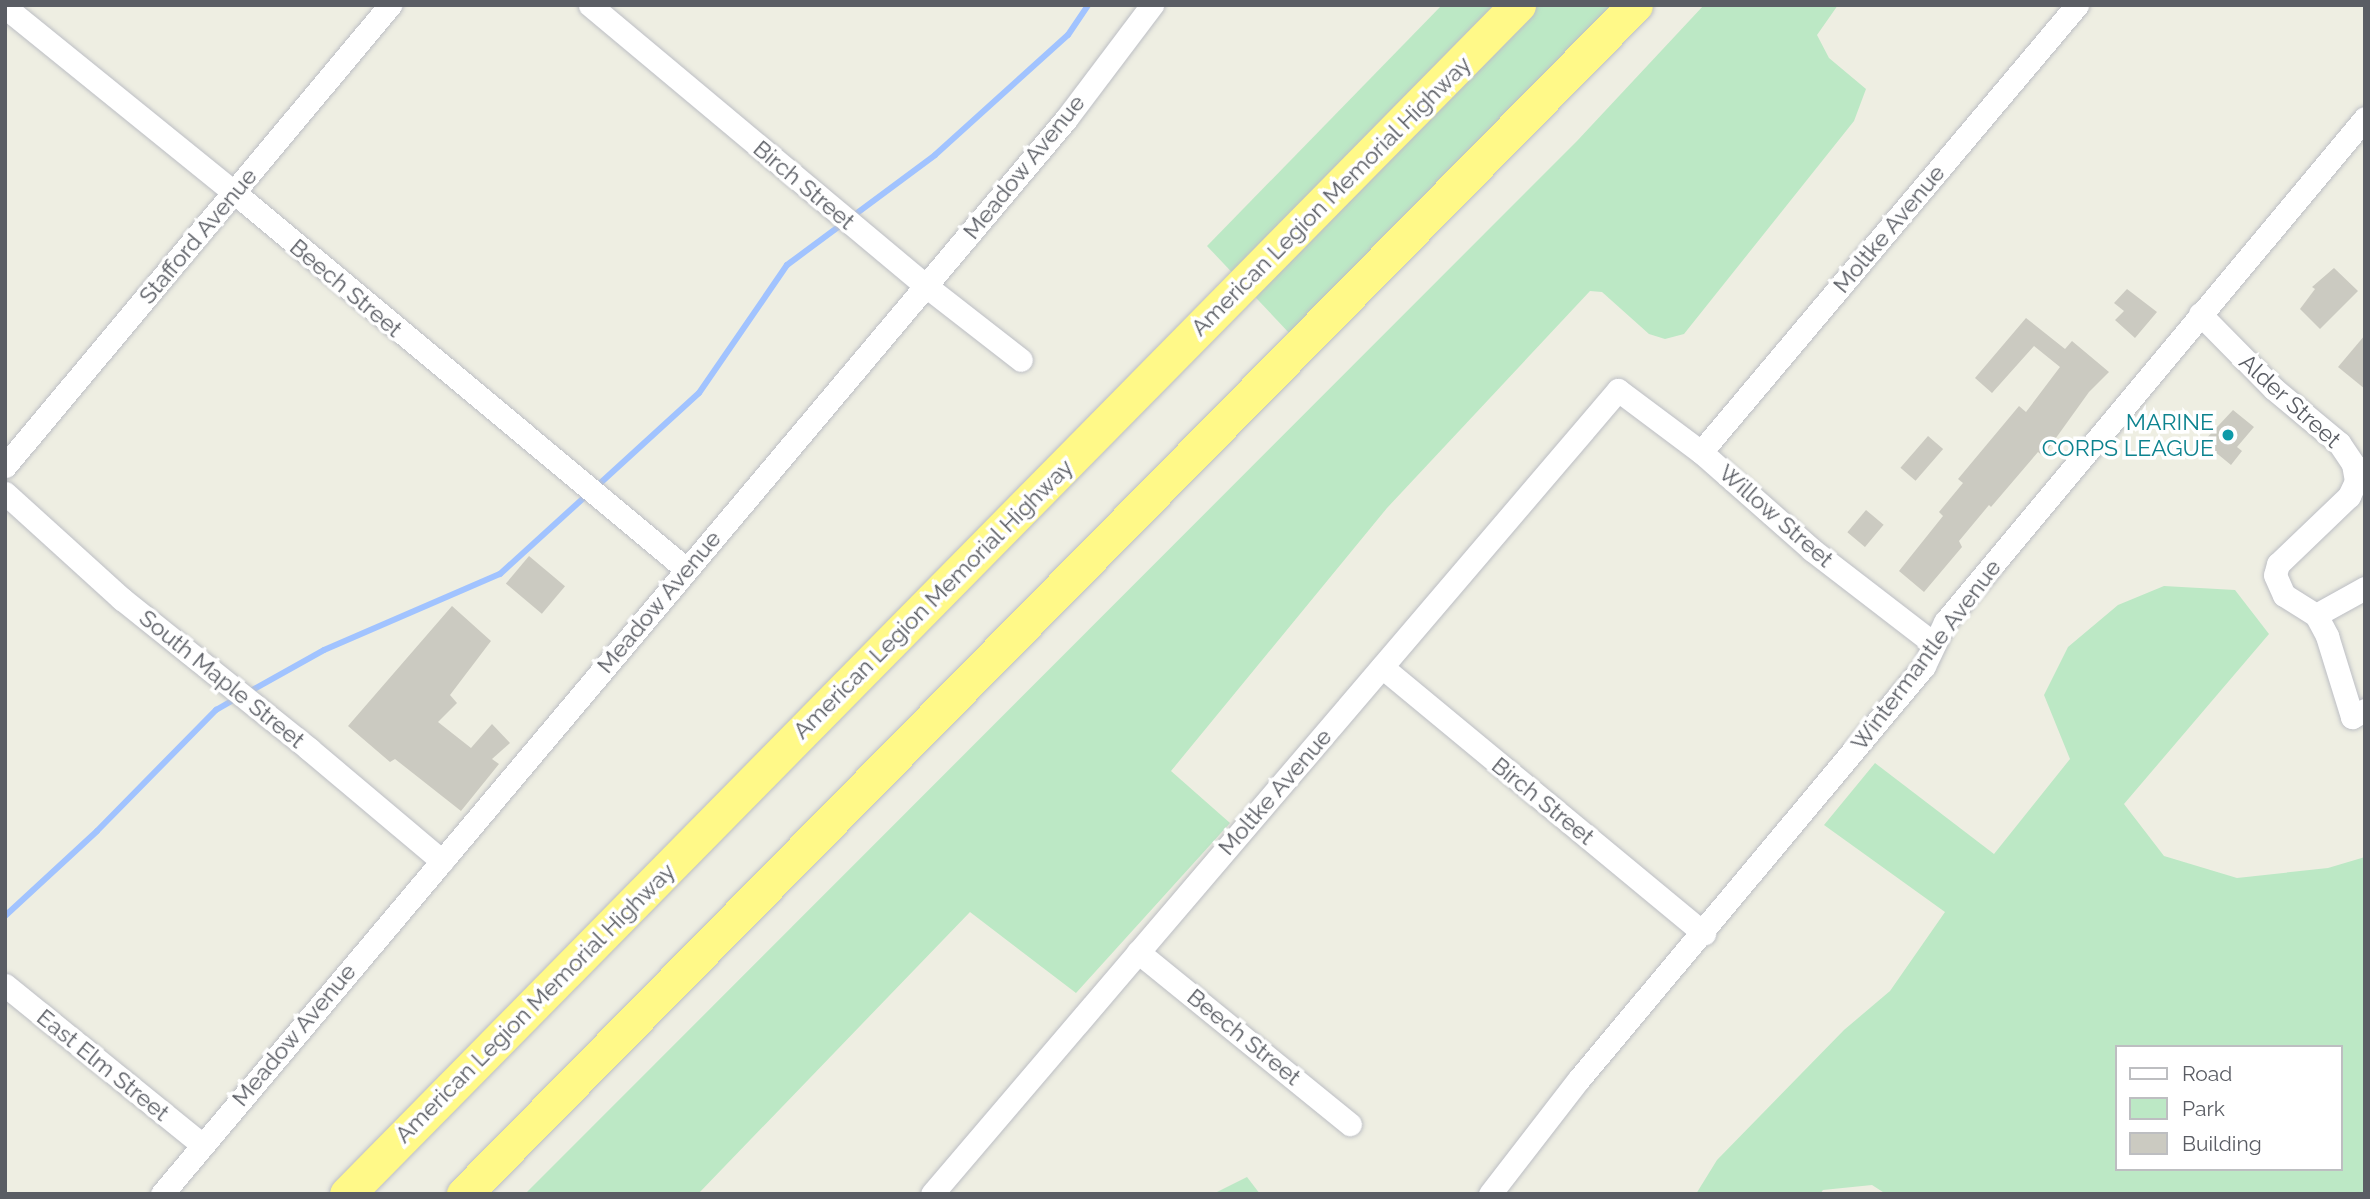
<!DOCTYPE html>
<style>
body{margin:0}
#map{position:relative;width:2370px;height:1199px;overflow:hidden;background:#eeeee2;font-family:Raleway,sans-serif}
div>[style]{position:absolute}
.green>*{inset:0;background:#bce8c5}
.stream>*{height:6px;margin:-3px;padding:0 3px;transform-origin:3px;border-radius:3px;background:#a1c3ff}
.building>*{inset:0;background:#cbcac1;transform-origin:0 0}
.roads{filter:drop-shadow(0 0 2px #bcbec4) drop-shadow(0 0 2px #bcbec4)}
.minor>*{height:23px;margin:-11.5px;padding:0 11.5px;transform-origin:11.5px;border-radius:11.5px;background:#fff}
.highway>*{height:35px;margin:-17.5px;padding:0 17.5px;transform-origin:17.5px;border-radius:17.5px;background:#fff988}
.dots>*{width:19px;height:19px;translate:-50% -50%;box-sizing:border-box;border:4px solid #fff;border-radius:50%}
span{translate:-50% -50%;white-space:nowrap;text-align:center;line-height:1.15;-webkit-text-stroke:7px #fff;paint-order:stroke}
.street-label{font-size:23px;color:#5a5d64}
.culture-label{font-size:23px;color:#0d838f}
.right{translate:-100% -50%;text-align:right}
.frame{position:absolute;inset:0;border:7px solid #5a5d64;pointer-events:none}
.legend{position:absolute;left:2115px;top:1045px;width:228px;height:126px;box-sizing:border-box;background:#fff;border:2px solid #bdbec1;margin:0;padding:9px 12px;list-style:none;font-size:21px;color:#5a5d64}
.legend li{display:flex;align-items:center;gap:14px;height:35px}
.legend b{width:35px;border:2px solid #bdbec1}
</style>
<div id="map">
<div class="green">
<i style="clip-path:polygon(1442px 5px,1613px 5px,1291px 335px,1207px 246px)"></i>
<i style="clip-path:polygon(1704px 5px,1838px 5px,1817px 35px,1829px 58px,1866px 89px,1854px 121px,1684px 334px,1665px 339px,1649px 334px,1602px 292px,1590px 291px,1387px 508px,1171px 771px,1230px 823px,1076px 993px,970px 912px,698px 1194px,525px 1194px,1577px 141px)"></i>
<i style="clip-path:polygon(evenodd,2164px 586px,2235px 590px,2269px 634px,2124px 804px,2164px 856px,2237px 878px,2328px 868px,2365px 857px,2365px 1194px,1886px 1194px,1872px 1185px,1823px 1190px,1820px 1194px,1696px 1194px,1717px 1160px,1844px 1030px,1890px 991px,1945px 912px,1824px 825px,1875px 763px,1994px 854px,2070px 759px,2044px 695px,2068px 647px,2118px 605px,2164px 586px,2116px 1047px,2340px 1047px,2340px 1169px,2116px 1169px,2116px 1047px)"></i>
<i style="clip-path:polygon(1247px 1177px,1260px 1194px,1213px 1194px)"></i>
</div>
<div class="stream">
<i style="left:596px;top:487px;width:139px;rotate:-42.4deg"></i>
<i style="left:699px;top:393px;width:155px;rotate:-55.5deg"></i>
<i style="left:787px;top:265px;width:184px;rotate:-36.6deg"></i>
<i style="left:935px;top:155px;width:179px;rotate:-42.1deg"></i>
<i style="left:1068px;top:35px;width:36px;rotate:-56deg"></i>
<i style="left:247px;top:693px;width:88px;rotate:-29.2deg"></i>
<i style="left:324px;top:650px;width:192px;rotate:-23.4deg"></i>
<i style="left:500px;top:574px;width:119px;rotate:-42.3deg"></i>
<i style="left:5px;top:916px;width:125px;rotate:-42.7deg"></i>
<i style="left:97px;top:831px;width:170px;rotate:-45.5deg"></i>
<i style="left:216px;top:710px;width:24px;rotate:-30deg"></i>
</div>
<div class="building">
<i style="clip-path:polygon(2334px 268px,2358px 291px,2320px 329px,2300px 309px,2315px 289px,2312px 287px)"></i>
<i style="clip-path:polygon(2127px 289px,2157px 312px,2135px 338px,2115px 320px,2124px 311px,2114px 303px)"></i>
<i style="clip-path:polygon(2026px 318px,2065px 349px,2072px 341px,2109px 372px,2089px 392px,2043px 456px,2038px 452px,1991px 507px,1989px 505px,1959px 541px,1962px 547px,1924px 592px,1899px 571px,1943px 516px,1939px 512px,1963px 483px,1958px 479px,2019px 406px,2026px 412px,2060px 367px,2034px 346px,1992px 393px,1975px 378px)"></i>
<i style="clip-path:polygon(2365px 335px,2365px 389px,2338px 367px)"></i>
<i style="clip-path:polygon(2233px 410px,2254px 427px,2237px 447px,2242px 451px,2231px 465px,2203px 442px)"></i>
<i style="left:1928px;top:436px;width:20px;height:42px;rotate:41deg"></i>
<i style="left:1866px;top:510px;width:23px;height:29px;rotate:40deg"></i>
<i style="left:529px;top:556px;width:47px;height:36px;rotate:40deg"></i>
<i style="clip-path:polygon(452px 606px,491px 641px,450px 695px,457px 703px,438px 722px,471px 748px,492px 724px,510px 743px,492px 759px,499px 764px,461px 811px,395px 759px,390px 762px,348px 726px)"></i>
</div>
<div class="roads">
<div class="minor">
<i style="left:590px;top:5px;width:438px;rotate:39.9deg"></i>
<i style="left:926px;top:286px;width:120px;rotate:37.9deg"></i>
<i style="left:5px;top:7px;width:296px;rotate:39deg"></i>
<i style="left:235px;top:193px;width:587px;rotate:39.82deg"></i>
<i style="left:2200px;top:314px;width:105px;rotate:45.4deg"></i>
<i style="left:2274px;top:389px;width:85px;rotate:39.7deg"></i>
<i style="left:2339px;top:443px;width:25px;rotate:56deg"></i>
<i style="left:2353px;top:464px;width:17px;rotate:80deg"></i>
<i style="left:2356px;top:481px;width:17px;rotate:115deg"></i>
<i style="left:2349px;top:496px;width:98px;rotate:136.2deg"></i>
<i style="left:2278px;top:564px;width:11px;rotate:105deg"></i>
<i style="left:2275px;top:575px;width:22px;rotate:66deg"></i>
<i style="left:2284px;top:595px;width:38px;rotate:32deg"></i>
<i style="left:2316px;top:615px;width:24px;rotate:62deg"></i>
<i style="left:2327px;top:636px;width:85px;rotate:72.8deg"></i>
<i style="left:2352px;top:717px;width:15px;rotate:-28deg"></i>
<i style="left:1701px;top:452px;width:584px;rotate:-49.93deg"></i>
<i style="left:5px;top:466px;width:601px;rotate:-50.13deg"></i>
<i style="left:5px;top:493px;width:158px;rotate:42.2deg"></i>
<i style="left:122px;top:599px;width:240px;rotate:38.7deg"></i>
<i style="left:309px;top:749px;width:174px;rotate:40.1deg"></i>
<i style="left:2316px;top:615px;width:56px;rotate:-28.9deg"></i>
<i style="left:1382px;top:667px;width:418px;rotate:39.6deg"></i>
<i style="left:1138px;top:952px;width:273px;rotate:39.1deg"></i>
<i style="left:5px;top:985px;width:252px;rotate:39deg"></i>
<i style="left:162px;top:1194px;width:1405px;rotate:-49.94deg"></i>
<i style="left:1066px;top:119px;width:143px;rotate:-53deg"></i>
<i style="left:932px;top:1194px;width:1057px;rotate:-49.53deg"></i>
<i style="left:1618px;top:390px;width:104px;rotate:36.8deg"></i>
<i style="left:1701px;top:452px;width:148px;rotate:41.4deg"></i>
<i style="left:1812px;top:550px;width:154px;rotate:37.6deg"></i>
<i style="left:1490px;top:1194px;width:145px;rotate:-52.3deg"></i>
<i style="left:1579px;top:1079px;width:538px;rotate:-50.13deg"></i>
<i style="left:1924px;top:666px;width:49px;rotate:-64.5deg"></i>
<i style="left:1945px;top:622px;width:656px;rotate:-50.19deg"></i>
</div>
<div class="highway">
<i style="left:347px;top:1194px;width:1669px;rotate:-45.44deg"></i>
<i style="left:464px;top:1194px;width:1669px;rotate:-45.44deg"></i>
</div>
</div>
<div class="dots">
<i style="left:2228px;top:435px;background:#0f9aa8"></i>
</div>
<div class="street-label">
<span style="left:1024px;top:167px;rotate:-51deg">Meadow Avenue</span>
<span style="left:804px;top:185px;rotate:40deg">Birch Street</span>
<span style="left:1331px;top:196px;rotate:-45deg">American Legion Memorial Highway</span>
<span style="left:1889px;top:229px;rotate:-50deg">Moltke Avenue</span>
<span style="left:198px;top:236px;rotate:-50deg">Stafford Avenue</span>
<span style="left:346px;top:288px;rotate:40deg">Beech Street</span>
<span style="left:2290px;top:401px;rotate:42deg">Alder Street</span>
<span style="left:1776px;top:516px;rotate:41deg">Willow Street</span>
<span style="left:933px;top:599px;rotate:-45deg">American Legion Memorial Highway</span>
<span style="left:659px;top:602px;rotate:-50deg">Meadow Avenue</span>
<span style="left:1926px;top:655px;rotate:-53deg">Wintermantle Avenue</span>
<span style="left:222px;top:679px;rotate:39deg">South Maple Street</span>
<span style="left:1275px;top:792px;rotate:-49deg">Moltke Avenue</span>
<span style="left:1543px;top:801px;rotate:39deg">Birch Street</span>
<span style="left:535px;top:1003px;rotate:-45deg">American Legion Memorial Highway</span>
<span style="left:294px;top:1035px;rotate:-50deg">Meadow Avenue</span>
<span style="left:1244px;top:1037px;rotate:39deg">Beech Street</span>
<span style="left:103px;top:1065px;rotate:39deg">East Elm Street</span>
</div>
<div class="culture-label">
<span class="right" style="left:2214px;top:435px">MARINE<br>CORPS LEAGUE</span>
</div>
<div class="frame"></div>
<ul class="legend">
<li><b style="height:9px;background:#fff"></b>Road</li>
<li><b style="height:19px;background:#bce8c5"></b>Park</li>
<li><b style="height:19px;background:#cbcac1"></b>Building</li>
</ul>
</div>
